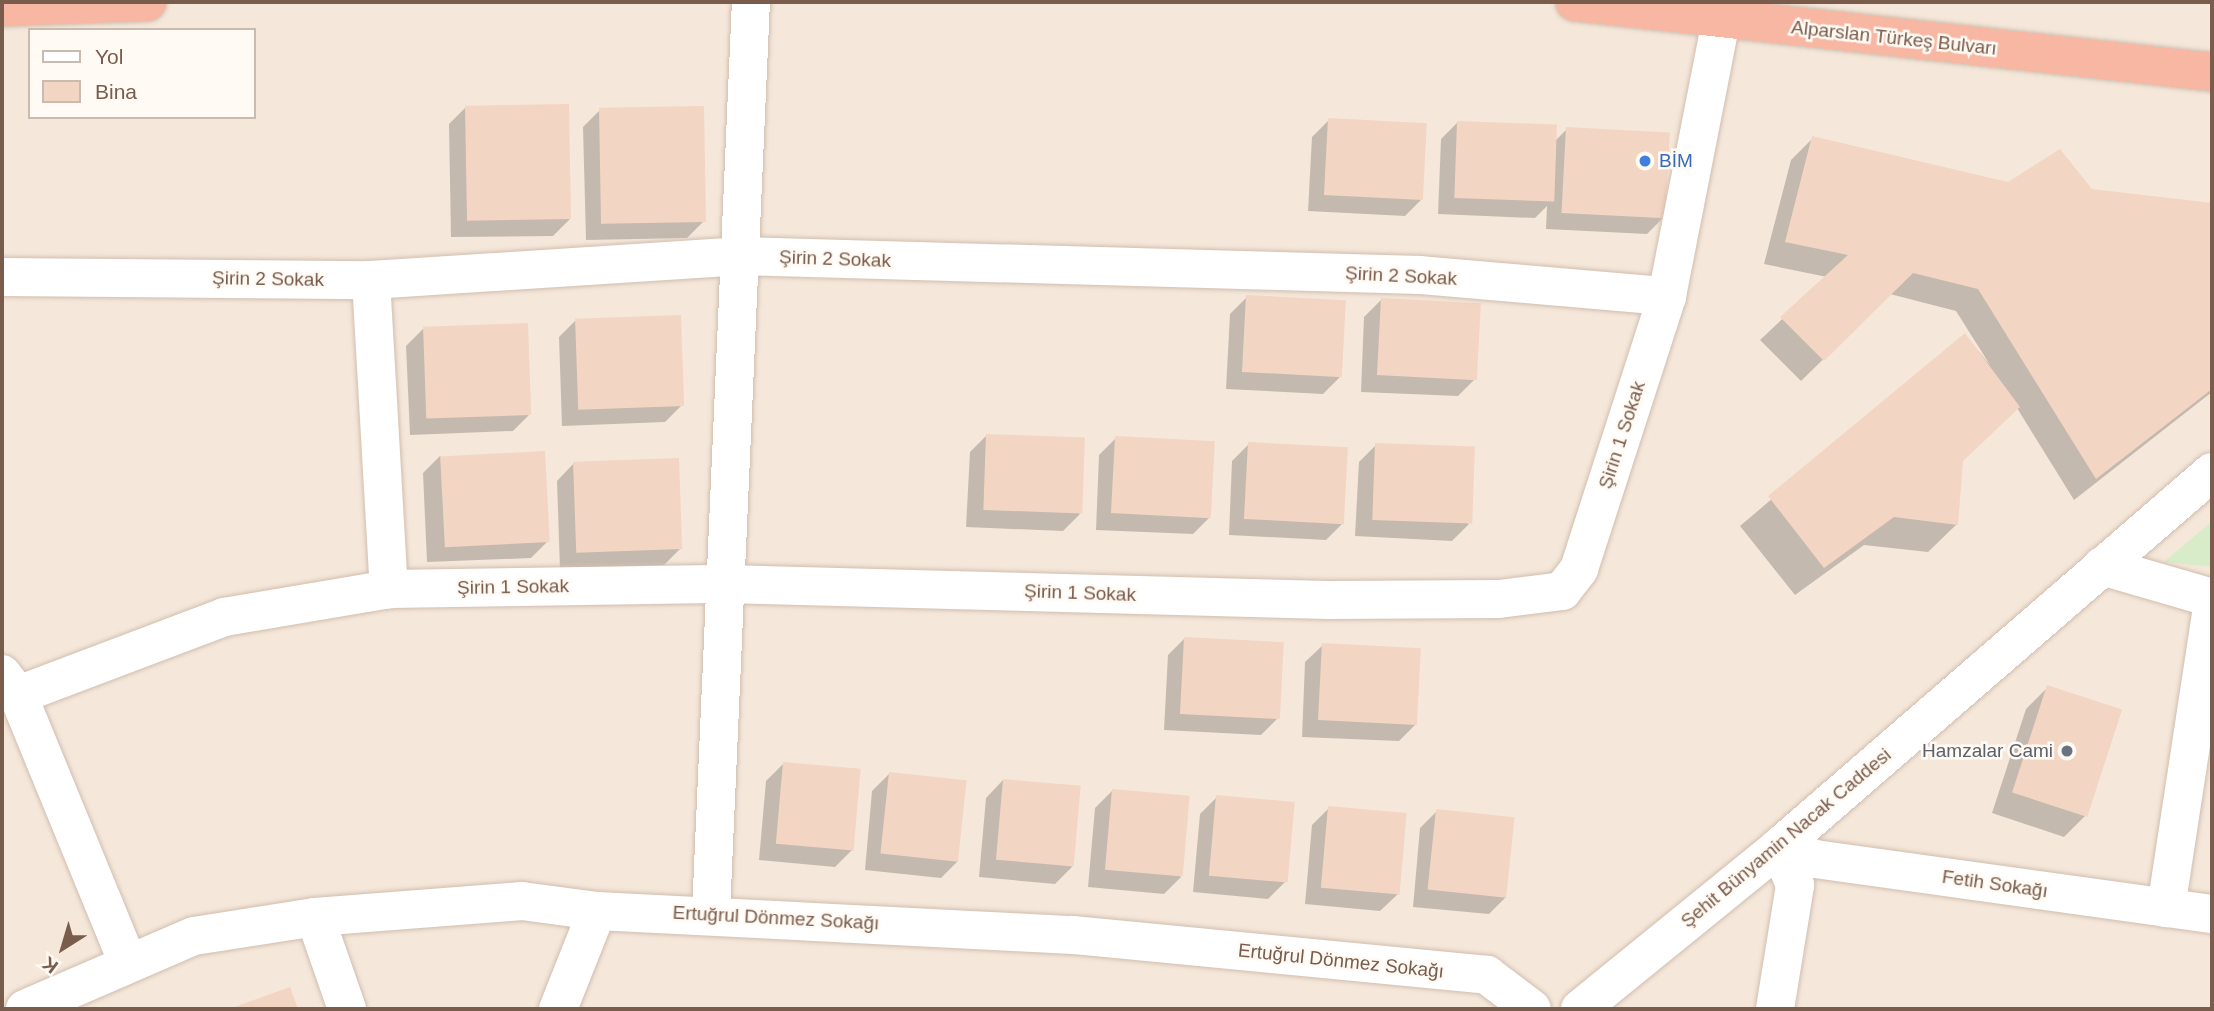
<!DOCTYPE html>
<meta charset="utf-8">
<style>
body{margin:0}
#map{position:relative;width:2214px;height:1011px;overflow:hidden;background:#fdf6ec;font-family:Arial,sans-serif}
div>[style]{position:absolute}
.residential>*{inset:0;background:#f5e8da}
.green>*{inset:0;background:#d8ecc9}
.shadow>*{inset:0;background:#0003}
.building>*{inset:0;background:#f3d5c3;transform-origin:0 0}
.roads{filter:drop-shadow(0 0 2px #d1beb0) drop-shadow(0 0 2px #d1beb0)}
.minor>*{height:38px;margin:-19px;padding:0 19px;transform-origin:19px;border-radius:19px;background:#fff}
.highway>*{height:38px;margin:-19px;padding:0 19px;transform-origin:19px;border-radius:19px;background:#f7b7a3}
.dots>*{width:19px;height:19px;translate:-50% -50%;box-sizing:border-box;border:4px solid #fffaf3;border-radius:50%}
span{translate:-50% -50%;white-space:nowrap;text-align:center;line-height:1.15;-webkit-text-stroke:5px #fffaf3;paint-order:stroke}
.street-label{font-size:19px;color:#7a5c4d}
.shop-label{font-size:19px;color:#366cbe}
.left{translate:0 -50%;text-align:left}
.worship-label{font-size:19px;color:#5b616d}
.right{translate:-100% -50%;text-align:right}
.frame{position:absolute;inset:0;border:4px solid #7a5c4d;pointer-events:none}
.legend{position:absolute;left:28px;top:28px;width:228px;height:91px;box-sizing:border-box;background:#fffaf3;border:2px solid #cabbb1;margin:0;padding:9px 12px;list-style:none;font-size:21px;color:#7a5c4d}
.legend li{display:flex;align-items:center;gap:14px;height:35px}
.legend b{width:35px;border:2px solid #cabbb1}
.north{position:absolute;left:28px;top:913px;width:70px;height:70px;-webkit-text-stroke:5px #fffaf3;paint-order:stroke;rotate:217deg;font-size:19px;font-weight:700;line-height:28px;text-align:center;color:#7a5c4d}
.north::after{content:'';display:block;margin:auto;width:24px;height:32px;background:#7a5c4d;clip-path:polygon(50% 0,100% 100%,50% 72%,0 100%)}
</style>
<div id="map">
<div class="residential">
<i style="clip-path:polygon(evenodd,2px 2px,2212px 2px,2212px 1009px,2px 1009px,2px 2px,30px 30px,254px 30px,254px 117px,30px 117px,30px 30px)"></i>
</div>
<div class="green">
<i style="clip-path:polygon(2212px 521px,2212px 567px,2164px 562px)"></i>
</div>
<div class="shadow">
<i style="clip-path:polygon(466px 107px,570px 219px,553px 236px,451px 237px,449px 124px)"></i>
<i style="clip-path:polygon(600px 110px,704px 221px,687px 238px,586px 240px,583px 127px)"></i>
<i style="clip-path:polygon(1329px 120px,1422px 199px,1405px 216px,1308px 211px,1312px 137px)"></i>
<i style="clip-path:polygon(1458px 122px,1555px 141px,1567px 129px,1664px 217px,1647px 234px,1546px 229px,1547px 206px,1535px 218px,1438px 214px,1441px 139px)"></i>
<i style="clip-path:polygon(1813px 138px,2008px 184px,2212px 204px,2212px 392px,2074px 500px,2017px 408px,1961px 462px,1957px 524px,1928px 552px,1864px 545px,1795px 595px,1740px 526px,1965px 335px,1990px 365px,1956px 311px,1890px 294px,1801px 381px,1760px 340px,1827px 277px,1764px 264px,1791px 160px)"></i>
<i style="clip-path:polygon(1247px 297px,1340px 377px,1323px 394px,1226px 389px,1230px 314px)"></i>
<i style="clip-path:polygon(1381px 300px,1475px 379px,1458px 396px,1361px 392px,1364px 317px)"></i>
<i style="clip-path:polygon(576px 320px,682px 405px,665px 422px,562px 426px,559px 337px)"></i>
<i style="clip-path:polygon(423px 329px,530px 414px,513px 431px,410px 435px,406px 346px)"></i>
<i style="clip-path:polygon(987px 435px,1080px 514px,1063px 531px,966px 527px,970px 452px)"></i>
<i style="clip-path:polygon(1116px 438px,1210px 517px,1193px 534px,1096px 530px,1099px 455px)"></i>
<i style="clip-path:polygon(1249px 444px,1343px 523px,1326px 540px,1229px 535px,1232px 461px)"></i>
<i style="clip-path:polygon(1376px 445px,1469px 524px,1452px 541px,1355px 536px,1359px 462px)"></i>
<i style="clip-path:polygon(440px 456px,548px 541px,531px 558px,427px 562px,423px 473px)"></i>
<i style="clip-path:polygon(574px 463px,681px 548px,664px 565px,560px 569px,557px 481px)"></i>
<i style="clip-path:polygon(1185px 638px,1278px 718px,1261px 735px,1164px 730px,1168px 655px)"></i>
<i style="clip-path:polygon(1323px 645px,1416px 724px,1399px 741px,1302px 737px,1305px 662px)"></i>
<i style="clip-path:polygon(2048px 687px,2086px 815px,2064px 837px,1992px 813px,2026px 709px)"></i>
<i style="clip-path:polygon(783px 764px,852px 850px,835px 867px,759px 860px,766px 781px)"></i>
<i style="clip-path:polygon(889px 774px,958px 861px,941px 878px,865px 870px,872px 791px)"></i>
<i style="clip-path:polygon(1003px 780px,1072px 867px,1055px 884px,979px 877px,986px 798px)"></i>
<i style="clip-path:polygon(1112px 791px,1181px 877px,1164px 894px,1088px 887px,1095px 808px)"></i>
<i style="clip-path:polygon(1217px 797px,1285px 882px,1268px 899px,1193px 892px,1200px 814px)"></i>
<i style="clip-path:polygon(1329px 808px,1398px 894px,1380px 911px,1305px 904px,1312px 825px)"></i>
<i style="clip-path:polygon(1437px 811px,1506px 897px,1489px 914px,1413px 907px,1420px 828px)"></i>
</div>
<div class="building">
<i style="left:569px;top:104px;width:115px;height:104px;rotate:89deg"></i>
<i style="left:704px;top:106px;width:116px;height:105px;rotate:89deg"></i>
<i style="left:1328px;top:118px;width:99px;height:77px;rotate:3deg"></i>
<i style="left:1457px;top:121px;width:100px;height:77px;rotate:2deg"></i>
<i style="left:1566px;top:127px;width:104px;height:86px;rotate:3deg"></i>
<i style="clip-path:polygon(1812px 136px,2008px 182px,2060px 149px,2092px 189px,2212px 203px,2212px 389px,2096px 479px,1978px 289px,1913px 273px,1824px 361px,1780px 317px,1848px 255px,1785px 242px)"></i>
<i style="left:1246px;top:295px;width:100px;height:77px;rotate:3deg"></i>
<i style="left:1381px;top:298px;width:100px;height:77px;rotate:3deg"></i>
<i style="left:681px;top:315px;width:91px;height:106px;rotate:88deg"></i>
<i style="left:528px;top:323px;width:92px;height:105px;rotate:88deg"></i>
<i style="clip-path:polygon(1965px 333px,2020px 407px,1963px 461px,1958px 525px,1894px 517px,1824px 568px,1768px 496px)"></i>
<i style="left:986px;top:434px;width:99px;height:76px;rotate:2deg"></i>
<i style="left:1115px;top:436px;width:100px;height:77px;rotate:3deg"></i>
<i style="left:1248px;top:442px;width:100px;height:77px;rotate:3deg"></i>
<i style="left:1375px;top:443px;width:100px;height:77px;rotate:2deg"></i>
<i style="left:545px;top:451px;width:91px;height:105px;rotate:87deg"></i>
<i style="left:679px;top:458px;width:91px;height:106px;rotate:88deg"></i>
<i style="left:1184px;top:637px;width:100px;height:77px;rotate:3deg"></i>
<i style="left:1322px;top:643px;width:99px;height:77px;rotate:3deg"></i>
<i style="left:2047px;top:685px;width:79px;height:113px;rotate:18deg"></i>
<i style="left:783px;top:762px;width:78px;height:82px;rotate:5deg"></i>
<i style="left:889px;top:772px;width:78px;height:82px;rotate:6deg"></i>
<i style="left:1003px;top:779px;width:78px;height:81px;rotate:5deg"></i>
<i style="left:1112px;top:789px;width:78px;height:81px;rotate:5deg"></i>
<i style="left:1216px;top:795px;width:79px;height:81px;rotate:5deg"></i>
<i style="left:1328px;top:806px;width:79px;height:82px;rotate:5deg"></i>
<i style="left:1436px;top:809px;width:79px;height:81px;rotate:6deg"></i>
<i style="clip-path:polygon(290px 987px,298px 1009px,229px 1009px)"></i>
</div>
<div class="roads">
<div class="minor">
<i style="left:2px;top:277px;width:369px;rotate:0.5deg"></i>
<i style="left:371px;top:280px;width:369px;rotate:-3.7deg"></i>
<i style="left:739px;top:256px;width:681px;rotate:1.6deg"></i>
<i style="left:1420px;top:275px;width:248px;rotate:4.9deg"></i>
<i style="left:371px;top:280px;width:310px;rotate:86.7deg"></i>
<i style="left:2102px;top:566px;width:115px;rotate:16.2deg"></i>
<i style="left:2px;top:674px;width:26px;rotate:53deg"></i>
<i style="left:18px;top:695px;width:290px;rotate:67.7deg"></i>
<i style="left:18px;top:695px;width:220px;rotate:-20.7deg"></i>
<i style="left:224px;top:617px;width:167px;rotate:-9.6deg"></i>
<i style="left:389px;top:589px;width:336px;rotate:-0.9deg"></i>
<i style="left:725px;top:584px;width:603px;rotate:1.52deg"></i>
<i style="left:1328px;top:600px;width:171px;rotate:-0.3deg"></i>
<i style="left:1499px;top:599px;width:64px;rotate:-7.2deg"></i>
<i style="left:1562px;top:591px;width:28px;rotate:-52deg"></i>
<i style="left:1579px;top:569px;width:287px;rotate:-72.1deg"></i>
<i style="left:1667px;top:296px;width:281px;rotate:-78.9deg"></i>
<i style="left:1779px;top:847px;width:38px;rotate:18deg"></i>
<i style="left:1815px;top:859px;width:401px;rotate:7.9deg"></i>
<i style="left:2166px;top:908px;width:305px;rotate:-81.3deg"></i>
<i style="left:711px;top:913px;width:912px;rotate:-87.49deg"></i>
<i style="left:315px;top:917px;width:97px;rotate:70.8deg"></i>
<i style="left:25px;top:1009px;width:184px;rotate:-23.4deg"></i>
<i style="left:194px;top:936px;width:122px;rotate:-8.9deg"></i>
<i style="left:315px;top:917px;width:208px;rotate:-4.4deg"></i>
<i style="left:522px;top:901px;width:76px;rotate:7.6deg"></i>
<i style="left:597px;top:911px;width:477px;rotate:2.9deg"></i>
<i style="left:1073px;top:935px;width:416px;rotate:5.5deg"></i>
<i style="left:1487px;top:975px;width:56px;rotate:37.1deg"></i>
<i style="left:558px;top:1009px;width:105px;rotate:-68.3deg"></i>
<i style="left:1580px;top:1009px;width:257px;rotate:-39.1deg"></i>
<i style="left:1779px;top:847px;width:573px;rotate:-40.89deg"></i>
<i style="left:1775px;top:1009px;width:126px;rotate:-80.8deg"></i>
<i style="left:1795px;top:885px;width:41px;rotate:-112.8deg"></i>
</div>
<div class="highway">
<i style="left:1575px;top:2px;width:641px;rotate:6.27deg"></i>
<i style="left:2px;top:7px;width:145px;rotate:-2deg"></i>
</div>
</div>
<div class="dots">
<i style="left:1645px;top:161px;background:#3f7fe0"></i>
<i style="left:2067px;top:751px;background:#6b7280"></i>
</div>
<div class="street-label">
<span style="left:1894px;top:38px;rotate:6deg">Alparslan Türkeş Bulvarı</span>
<span style="left:835px;top:259px;rotate:2deg">Şirin 2 Sokak</span>
<span style="left:1401px;top:276px;rotate:3deg">Şirin 2 Sokak</span>
<span style="left:268px;top:279px;rotate:1deg">Şirin 2 Sokak</span>
<span style="left:1622px;top:435px;rotate:-72deg">Şirin 1 Sokak</span>
<span style="left:513px;top:587px;rotate:-1deg">Şirin 1 Sokak</span>
<span style="left:1080px;top:593px;rotate:2deg">Şirin 1 Sokak</span>
<span style="left:1786px;top:838px;rotate:-40deg">Şehit Bünyamin Nacak Caddesi</span>
<span style="left:1995px;top:884px;rotate:8deg">Fetih Sokağı</span>
<span style="left:776px;top:918px;rotate:3deg">Ertuğrul Dönmez Sokağı</span>
<span style="left:1341px;top:961px;rotate:6deg">Ertuğrul Dönmez Sokağı</span>
</div>
<div class="shop-label">
<span class="left" style="left:1659px;top:161px">BİM</span>
</div>
<div class="worship-label">
<span class="right" style="left:2053px;top:751px">Hamzalar Cami</span>
</div>
<div class="frame"></div>
<ul class="legend">
<li><b style="height:9px;background:#fff"></b>Yol</li>
<li><b style="height:19px;background:#f3d5c3"></b>Bina</li>
</ul>
<div class="north">K</div>
</div>
